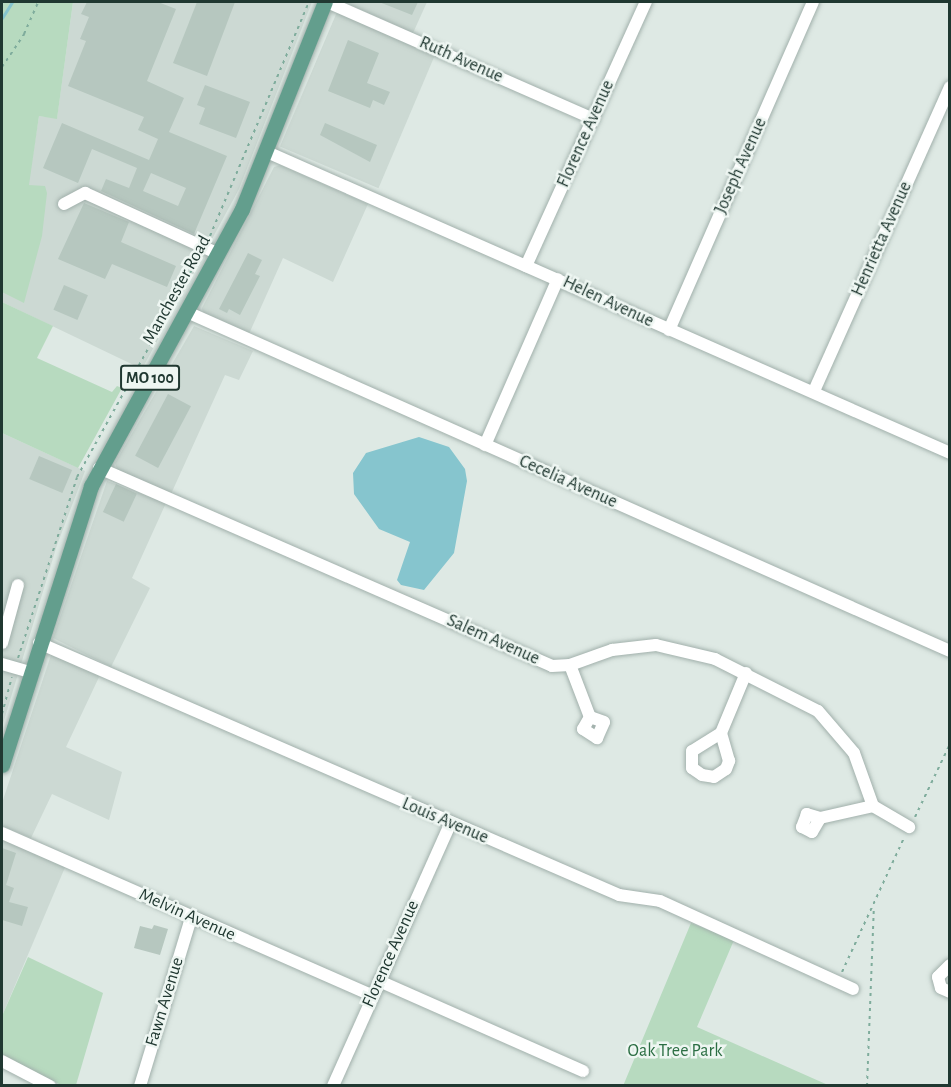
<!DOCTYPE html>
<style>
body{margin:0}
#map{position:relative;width:951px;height:1087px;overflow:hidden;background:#dee9e4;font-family:"Alegreya Sans",sans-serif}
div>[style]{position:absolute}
.built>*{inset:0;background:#ccd9d3;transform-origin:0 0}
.green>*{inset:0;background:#b7dabf}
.water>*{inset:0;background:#86c5ce}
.stream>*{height:3px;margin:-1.5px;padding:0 1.5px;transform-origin:1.5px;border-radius:1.5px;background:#86c5ce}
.building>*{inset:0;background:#b6c7bf;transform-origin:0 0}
.path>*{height:2px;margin-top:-1px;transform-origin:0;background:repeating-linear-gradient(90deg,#7fac9c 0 3px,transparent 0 7.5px)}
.roads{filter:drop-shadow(0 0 2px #a1b0ab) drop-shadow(0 0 2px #a1b0ab)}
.minor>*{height:12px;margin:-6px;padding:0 6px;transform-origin:6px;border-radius:6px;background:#fff}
.major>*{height:15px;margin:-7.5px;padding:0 7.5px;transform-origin:7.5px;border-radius:7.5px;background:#639e8d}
span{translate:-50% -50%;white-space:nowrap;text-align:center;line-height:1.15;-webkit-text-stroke:5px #eef6f2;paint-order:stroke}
.shield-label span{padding:2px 4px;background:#eef6f2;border:2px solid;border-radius:4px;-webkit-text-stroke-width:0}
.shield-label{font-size:16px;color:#203831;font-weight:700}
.street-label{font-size:18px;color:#203831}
.park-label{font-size:18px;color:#2b6e43}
.frame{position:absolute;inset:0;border:3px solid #203831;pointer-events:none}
</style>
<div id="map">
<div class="built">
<i style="clip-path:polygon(73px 2px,312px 2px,239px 189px,142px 369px,2px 302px,2px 259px,35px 187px,28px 185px,39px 116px,57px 118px)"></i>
<i style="clip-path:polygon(344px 2px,427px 2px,413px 33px)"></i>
<i style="left:337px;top:12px;width:107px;height:146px;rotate:23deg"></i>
<i style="clip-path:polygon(280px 165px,368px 204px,333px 282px,283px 258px,248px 336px,203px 314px,202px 308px,274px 167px)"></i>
<i style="clip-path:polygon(194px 326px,253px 351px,239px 380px,225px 375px,171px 494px,117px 469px,115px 463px)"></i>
<i style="clip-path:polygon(2px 433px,85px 471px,57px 545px,2px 727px)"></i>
<i style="clip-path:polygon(107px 481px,166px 503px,132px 578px,150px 588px,111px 667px,53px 638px)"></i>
<i style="clip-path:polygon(51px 655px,100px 675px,66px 747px,122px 772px,109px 820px,52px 794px,31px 838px,2px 826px,2px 803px)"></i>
<i style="clip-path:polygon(2px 839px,66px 865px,2px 1016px)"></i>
</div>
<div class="green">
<i style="clip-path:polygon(2px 2px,73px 2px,57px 119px,39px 116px,29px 185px,45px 186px,47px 193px,42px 236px,24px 303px,2px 292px)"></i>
<i style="clip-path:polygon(2px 302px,53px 326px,37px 358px,112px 392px,117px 386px,122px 388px,78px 468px,2px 433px)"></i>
<i style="clip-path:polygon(691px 923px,734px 940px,697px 1027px,828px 1085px,623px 1086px)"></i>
<i style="clip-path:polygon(28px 957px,103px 993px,76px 1085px,61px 1085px,2px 1055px,2px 1016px)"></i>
</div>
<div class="water">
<i style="clip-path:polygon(419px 437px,449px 447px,465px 469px,467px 481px,454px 553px,424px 590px,401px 585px,397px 580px,410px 542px,379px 529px,354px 494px,353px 473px,366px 453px)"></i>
</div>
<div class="stream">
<i style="left:2px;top:18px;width:19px;rotate:-58deg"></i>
</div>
<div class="building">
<i style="clip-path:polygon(evenodd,87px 2px,158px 2px,176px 9px,147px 81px,184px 98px,169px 132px,227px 156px,194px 234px,101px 191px,106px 179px,129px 188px,137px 168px,92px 149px,78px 183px,43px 168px,62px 123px,149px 160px,158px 139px,138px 130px,144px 117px,68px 86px,86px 41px,80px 39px,89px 17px,81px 14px,87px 2px,151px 173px,186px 188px,178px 206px,143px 191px,151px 173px)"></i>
<i style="clip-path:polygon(197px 2px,235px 2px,207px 76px,173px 63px)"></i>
<i style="clip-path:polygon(379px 2px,418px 2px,412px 15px)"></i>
<i style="clip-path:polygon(348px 40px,379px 53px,367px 83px,390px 92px,384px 105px,373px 100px,370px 108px,328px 91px)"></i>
<i style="clip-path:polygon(205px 85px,250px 102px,236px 138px,199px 124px,205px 108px,197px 105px)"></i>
<i style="clip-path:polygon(325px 123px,377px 145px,370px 162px,320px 135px)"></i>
<i style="clip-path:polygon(84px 203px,129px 222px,121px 242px,176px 266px,167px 287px,112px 264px,105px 279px,58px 259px)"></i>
<i style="clip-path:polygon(248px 253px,262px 260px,255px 274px,260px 276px,240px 315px,229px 309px,227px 313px,219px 309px)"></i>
<i style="left:64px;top:285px;width:26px;height:27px;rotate:23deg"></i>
<i style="left:168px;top:394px;width:26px;height:70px;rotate:28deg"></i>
<i style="left:39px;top:456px;width:36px;height:25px;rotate:23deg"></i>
<i style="left:116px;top:484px;width:23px;height:31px;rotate:25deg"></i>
<i style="clip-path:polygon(2px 848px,16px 853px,6px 885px,14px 888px,9px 902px,28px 907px,22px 926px,2px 920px)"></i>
<i style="clip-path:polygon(154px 925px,168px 929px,160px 955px,134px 948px,140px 926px,152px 929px)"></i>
</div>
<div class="path">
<i style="left:2px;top:67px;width:40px;rotate:-56deg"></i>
<i style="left:24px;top:34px;width:35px;rotate:-66deg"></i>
<i style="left:210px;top:236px;width:254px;rotate:-67.1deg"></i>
<i style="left:18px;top:658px;width:190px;rotate:-71.9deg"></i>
<i style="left:77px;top:477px;width:252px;rotate:-61deg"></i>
<i style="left:2px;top:714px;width:38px;rotate:-75deg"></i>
<i style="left:915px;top:817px;width:81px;rotate:-64.4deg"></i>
<i style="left:842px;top:972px;width:148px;rotate:-65.2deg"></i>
<i style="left:867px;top:1086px;width:180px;rotate:-87.8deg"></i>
</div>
<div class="roads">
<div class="minor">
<i style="left:327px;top:2px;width:291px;rotate:23.7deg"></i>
<i style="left:267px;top:152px;width:746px;rotate:23.78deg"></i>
<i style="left:64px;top:204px;width:24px;rotate:-28deg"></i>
<i style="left:85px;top:193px;width:147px;rotate:24.5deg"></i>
<i style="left:526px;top:266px;width:290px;rotate:-65.6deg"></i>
<i style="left:187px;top:312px;width:835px;rotate:23.96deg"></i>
<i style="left:669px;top:330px;width:358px;rotate:-66.3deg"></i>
<i style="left:814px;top:391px;width:333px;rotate:-65.9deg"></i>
<i style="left:485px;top:445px;width:181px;rotate:-66.3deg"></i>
<i style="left:99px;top:468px;width:494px;rotate:23.6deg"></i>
<i style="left:552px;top:666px;width:18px;rotate:-3deg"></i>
<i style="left:570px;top:665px;width:45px;rotate:-19.7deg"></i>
<i style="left:612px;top:650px;width:44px;rotate:-6.5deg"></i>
<i style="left:656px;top:645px;width:61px;rotate:13.3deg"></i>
<i style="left:715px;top:659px;width:115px;rotate:26.8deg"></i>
<i style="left:818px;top:711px;width:55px;rotate:49.4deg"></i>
<i style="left:854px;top:753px;width:56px;rotate:70.3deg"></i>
<i style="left:873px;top:806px;width:42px;rotate:30.3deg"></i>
<i style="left:2px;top:643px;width:60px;rotate:-74.6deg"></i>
<i style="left:39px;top:643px;width:632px;rotate:23.48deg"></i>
<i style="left:619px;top:895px;width:41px;rotate:8.3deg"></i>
<i style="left:660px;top:901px;width:212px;rotate:24.5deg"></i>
<i style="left:2px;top:664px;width:29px;rotate:16deg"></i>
<i style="left:570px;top:665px;width:56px;rotate:69deg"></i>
<i style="left:590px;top:717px;width:14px;rotate:120deg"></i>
<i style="left:583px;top:729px;width:17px;rotate:33deg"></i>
<i style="left:597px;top:738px;width:17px;rotate:-66deg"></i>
<i style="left:604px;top:722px;width:15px;rotate:-160deg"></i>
<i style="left:721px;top:733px;width:34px;rotate:148deg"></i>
<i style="left:692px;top:751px;width:17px;rotate:90deg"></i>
<i style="left:692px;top:768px;width:12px;rotate:35deg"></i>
<i style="left:702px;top:775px;width:12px;rotate:9deg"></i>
<i style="left:714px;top:777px;width:14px;rotate:-34deg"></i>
<i style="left:726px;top:769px;width:9px;rotate:-69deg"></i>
<i style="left:729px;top:761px;width:29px;rotate:-106deg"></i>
<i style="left:721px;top:733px;width:65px;rotate:-67.4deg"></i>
<i style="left:820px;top:818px;width:14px;rotate:-163deg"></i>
<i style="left:807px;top:814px;width:14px;rotate:111deg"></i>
<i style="left:802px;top:827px;width:11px;rotate:27deg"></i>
<i style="left:812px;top:832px;width:16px;rotate:-60deg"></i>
<i style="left:820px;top:818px;width:54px;rotate:-12.8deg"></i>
<i style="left:2px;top:833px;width:405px;rotate:23.7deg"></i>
<i style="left:950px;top:965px;width:17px;rotate:135deg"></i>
<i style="left:938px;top:977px;width:11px;rotate:75deg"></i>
<i style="left:941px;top:988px;width:10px;rotate:24deg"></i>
<i style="left:379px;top:981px;width:223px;rotate:23.8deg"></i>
<i style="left:2px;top:1061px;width:54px;rotate:27.5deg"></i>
<i style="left:140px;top:1086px;width:176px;rotate:-73.1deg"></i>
<i style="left:333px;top:1086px;width:287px;rotate:-65.9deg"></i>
</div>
<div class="major">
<i style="left:2px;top:765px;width:293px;rotate:-72.3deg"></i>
<i style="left:91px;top:486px;width:315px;rotate:-61.4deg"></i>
<i style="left:242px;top:209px;width:223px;rotate:-68.2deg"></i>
</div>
</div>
<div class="shield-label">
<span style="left:150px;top:378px">MO 100</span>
</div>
<div class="street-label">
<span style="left:461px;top:60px;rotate:24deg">Ruth Avenue</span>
<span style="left:586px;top:134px;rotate:-66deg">Florence Avenue</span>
<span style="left:741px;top:166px;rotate:-66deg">Joseph Avenue</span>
<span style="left:882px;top:239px;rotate:-66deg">Henrietta Avenue</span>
<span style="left:177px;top:290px;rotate:-61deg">Manchester Road</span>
<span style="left:608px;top:302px;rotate:25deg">Helen Avenue</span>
<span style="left:568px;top:482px;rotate:24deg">Cecelia Avenue</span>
<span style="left:493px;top:640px;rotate:24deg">Salem Avenue</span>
<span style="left:445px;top:821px;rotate:23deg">Louis Avenue</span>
<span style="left:187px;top:915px;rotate:24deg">Melvin Avenue</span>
<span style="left:391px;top:954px;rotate:-66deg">Florence Avenue</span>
<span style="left:165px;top:1002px;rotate:-73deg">Fawn Avenue</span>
</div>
<div class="park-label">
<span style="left:675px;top:1051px">Oak Tree Park</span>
</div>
<div class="frame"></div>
</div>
